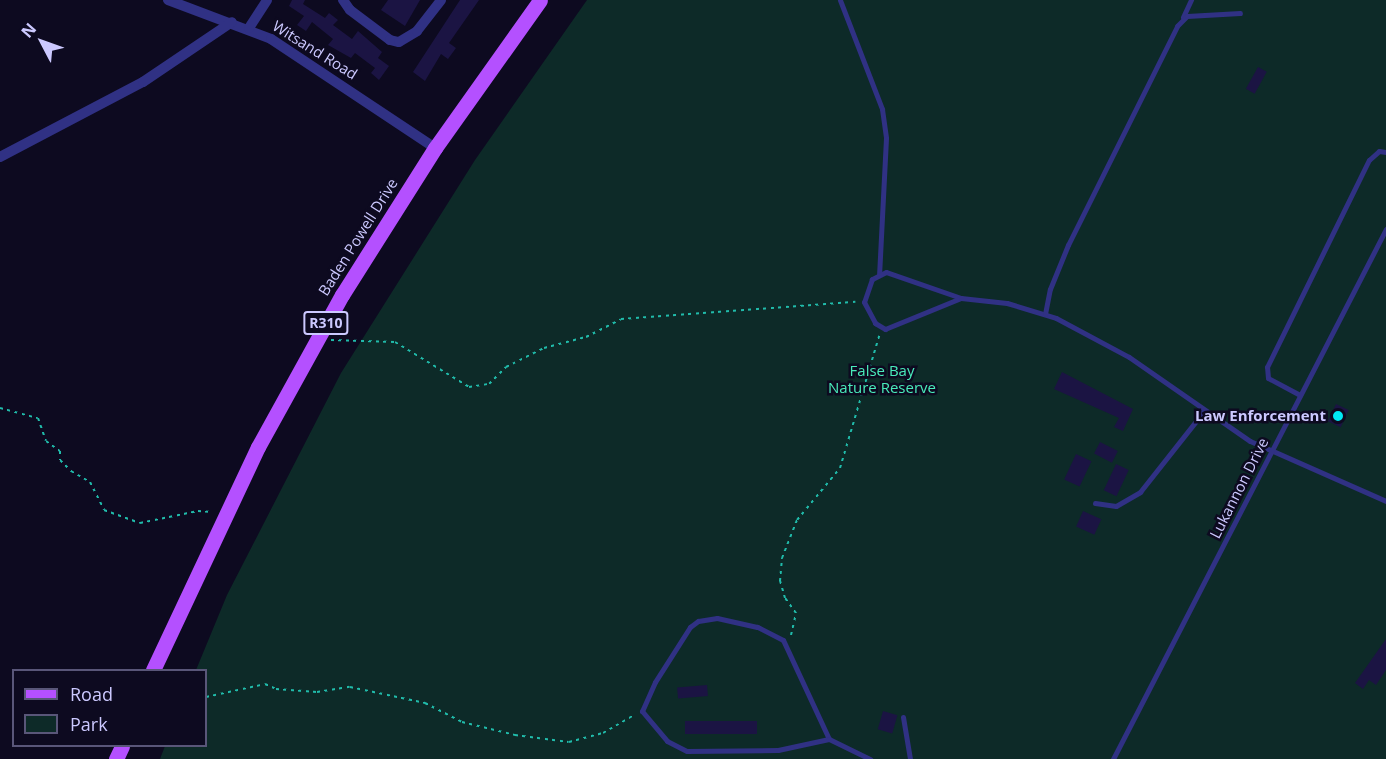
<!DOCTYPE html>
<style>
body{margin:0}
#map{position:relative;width:1386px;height:759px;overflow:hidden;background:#0d0a20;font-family:"Open Sans",sans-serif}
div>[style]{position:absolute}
.green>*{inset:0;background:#0d2a28}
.building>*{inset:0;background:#1b1443;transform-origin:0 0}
.path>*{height:2px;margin-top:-1px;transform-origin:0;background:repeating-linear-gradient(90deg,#20bbaa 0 3px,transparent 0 7.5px)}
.lane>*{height:5px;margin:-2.5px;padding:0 2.5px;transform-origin:2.5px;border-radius:2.5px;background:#303184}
.street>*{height:10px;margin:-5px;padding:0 5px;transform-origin:5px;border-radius:5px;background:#303184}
.primary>*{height:15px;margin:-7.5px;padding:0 7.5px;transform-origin:7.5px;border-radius:7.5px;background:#b450ff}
.dots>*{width:16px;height:16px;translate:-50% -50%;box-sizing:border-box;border:3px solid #0d0a20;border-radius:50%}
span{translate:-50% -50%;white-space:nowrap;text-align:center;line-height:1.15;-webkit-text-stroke:5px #0d0a20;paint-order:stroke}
.shield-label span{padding:2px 4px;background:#0d0a20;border:2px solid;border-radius:4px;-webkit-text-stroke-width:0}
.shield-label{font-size:14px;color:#ccc9ff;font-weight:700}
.street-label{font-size:15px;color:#ccc9ff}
.park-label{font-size:15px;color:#49ebba}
.poi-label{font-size:15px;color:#ccc9ff;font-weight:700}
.right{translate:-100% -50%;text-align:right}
.legend{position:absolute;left:12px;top:669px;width:195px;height:78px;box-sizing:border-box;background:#0d0a20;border:2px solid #595679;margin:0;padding:8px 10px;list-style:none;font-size:18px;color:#ccc9ff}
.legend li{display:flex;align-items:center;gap:12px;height:30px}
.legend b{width:30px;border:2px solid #595679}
.north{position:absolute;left:12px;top:12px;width:60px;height:60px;-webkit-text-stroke:4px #0d0a20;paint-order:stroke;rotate:311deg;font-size:16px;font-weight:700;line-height:24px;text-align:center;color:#ccc9ff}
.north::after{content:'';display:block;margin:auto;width:21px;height:27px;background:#ccc9ff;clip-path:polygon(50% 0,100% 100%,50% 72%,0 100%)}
</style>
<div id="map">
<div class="green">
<i style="clip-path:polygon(587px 0,1386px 0,1386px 759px,160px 759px,165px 746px,206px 746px,206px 670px,196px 670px,227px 595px,341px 373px,475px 160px)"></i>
</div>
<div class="building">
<i style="clip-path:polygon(292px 0,305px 0,303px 4px,325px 18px,329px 13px,338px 20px,333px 25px,352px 39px,358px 31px,382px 52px,378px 58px,389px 66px,379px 80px,371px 73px,375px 68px,355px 53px,351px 58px,328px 45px,333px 39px,312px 22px,306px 31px,297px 25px,304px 16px,289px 6px)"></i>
<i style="clip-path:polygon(388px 0,420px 0,405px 26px,381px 10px)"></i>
<i style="clip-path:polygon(460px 0,479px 0,449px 43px,456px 48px,448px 59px,441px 54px,425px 81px,413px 72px)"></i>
<i style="left:1258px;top:67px;width:10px;height:25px;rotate:29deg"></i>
<i style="clip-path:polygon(1062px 372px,1133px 409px,1123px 431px,1114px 427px,1119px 418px,1054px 389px)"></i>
<i style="left:1336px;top:404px;width:14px;height:19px;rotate:25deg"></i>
<i style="left:1100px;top:442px;width:20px;height:13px;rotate:27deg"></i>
<i style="left:1076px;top:454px;width:17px;height:28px;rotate:25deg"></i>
<i style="left:1116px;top:464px;width:14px;height:29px;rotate:25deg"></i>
<i style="left:1083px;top:511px;width:20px;height:17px;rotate:24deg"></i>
<i style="clip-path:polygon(1386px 639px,1386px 670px,1376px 685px,1369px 680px,1363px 689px,1355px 683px)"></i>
<i style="left:707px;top:685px;width:11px;height:30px;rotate:85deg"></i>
<i style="left:883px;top:711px;width:15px;height:19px;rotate:16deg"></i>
<i style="left:757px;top:721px;width:13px;height:72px;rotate:90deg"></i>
</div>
<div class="path">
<i style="left:331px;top:340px;width:64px;rotate:1.8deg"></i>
<i style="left:395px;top:342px;width:87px;rotate:31.3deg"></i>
<i style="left:469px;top:387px;width:20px;rotate:-9deg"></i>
<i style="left:489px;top:384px;width:24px;rotate:-45deg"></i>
<i style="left:506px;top:367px;width:42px;rotate:-26.6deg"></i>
<i style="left:544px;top:348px;width:43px;rotate:-14.7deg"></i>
<i style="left:586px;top:337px;width:39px;rotate:-27deg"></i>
<i style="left:621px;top:319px;width:235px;rotate:-4.2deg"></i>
<i style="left:0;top:408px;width:39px;rotate:15deg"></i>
<i style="left:38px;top:418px;width:24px;rotate:71deg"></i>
<i style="left:46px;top:441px;width:17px;rotate:36deg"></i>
<i style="left:60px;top:451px;width:9px;rotate:90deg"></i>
<i style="left:60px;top:460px;width:16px;rotate:45deg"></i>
<i style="left:71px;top:471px;width:22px;rotate:30deg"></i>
<i style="left:90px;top:482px;width:31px;rotate:63deg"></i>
<i style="left:104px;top:510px;width:38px;rotate:20deg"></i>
<i style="left:140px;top:523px;width:59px;rotate:-11.7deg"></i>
<i style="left:198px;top:511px;width:14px;rotate:4deg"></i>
<i style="left:791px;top:635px;width:23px;rotate:-77deg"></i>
<i style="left:796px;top:613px;width:19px;rotate:-126deg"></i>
<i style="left:785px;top:598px;width:18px;rotate:-106deg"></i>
<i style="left:780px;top:581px;width:23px;rotate:-85deg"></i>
<i style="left:782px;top:558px;width:41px;rotate:-68.5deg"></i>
<i style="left:797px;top:520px;width:67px;rotate:-50.4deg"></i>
<i style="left:840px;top:468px;width:138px;rotate:-73.5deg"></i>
<i style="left:206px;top:697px;width:60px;rotate:-12.4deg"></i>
<i style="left:265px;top:684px;width:12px;rotate:24deg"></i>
<i style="left:276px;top:689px;width:41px;rotate:4.2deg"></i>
<i style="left:317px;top:692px;width:33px;rotate:-9deg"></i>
<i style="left:350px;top:687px;width:77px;rotate:12deg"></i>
<i style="left:425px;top:703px;width:42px;rotate:27.2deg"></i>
<i style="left:462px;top:722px;width:55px;rotate:13.8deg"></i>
<i style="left:515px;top:735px;width:54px;rotate:7.4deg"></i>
<i style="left:569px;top:742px;width:35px;rotate:-15deg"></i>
<i style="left:603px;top:733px;width:36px;rotate:-30deg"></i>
</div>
<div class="lane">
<i style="left:840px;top:0;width:117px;rotate:68.9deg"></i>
<i style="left:882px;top:109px;width:29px;rotate:82deg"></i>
<i style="left:886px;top:138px;width:136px;rotate:92.9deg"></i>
<i style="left:1183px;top:17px;width:19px;rotate:-65deg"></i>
<i style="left:961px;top:298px;width:79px;rotate:-160.9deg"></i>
<i style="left:886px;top:272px;width:16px;rotate:153deg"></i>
<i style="left:872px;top:279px;width:24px;rotate:109deg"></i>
<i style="left:864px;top:302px;width:24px;rotate:62deg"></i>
<i style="left:875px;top:323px;width:12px;rotate:31deg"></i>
<i style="left:885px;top:329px;width:82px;rotate:-22.2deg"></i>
<i style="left:961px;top:298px;width:46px;rotate:6.2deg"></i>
<i style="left:1007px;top:303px;width:51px;rotate:17deg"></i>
<i style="left:1056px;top:318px;width:83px;rotate:28.1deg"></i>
<i style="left:1129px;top:357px;width:147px;rotate:34.8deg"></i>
<i style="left:1250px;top:441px;width:149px;rotate:23.8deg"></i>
<i style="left:1045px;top:314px;width:25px;rotate:-79deg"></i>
<i style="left:1050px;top:289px;width:48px;rotate:-67.8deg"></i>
<i style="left:1068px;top:245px;width:245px;rotate:-63.5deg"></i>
<i style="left:1177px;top:26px;width:14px;rotate:-45deg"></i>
<i style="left:1187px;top:16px;width:53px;rotate:-3.2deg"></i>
<i style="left:1300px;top:395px;width:36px;rotate:-152deg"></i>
<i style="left:1268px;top:378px;width:11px;rotate:-95deg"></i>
<i style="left:1267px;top:367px;width:231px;rotate:-63.8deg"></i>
<i style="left:1369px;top:160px;width:13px;rotate:-42deg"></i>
<i style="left:1379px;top:151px;width:7px;rotate:8deg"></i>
<i style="left:1095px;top:503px;width:21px;rotate:8deg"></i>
<i style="left:1116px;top:506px;width:28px;rotate:-30deg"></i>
<i style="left:1140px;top:492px;width:103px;rotate:-51.7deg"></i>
<i style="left:903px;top:717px;width:43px;rotate:80.5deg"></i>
<i style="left:829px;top:739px;width:109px;rotate:-114.9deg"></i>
<i style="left:783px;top:640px;width:29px;rotate:-153deg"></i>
<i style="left:757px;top:627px;width:41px;rotate:-167.3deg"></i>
<i style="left:717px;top:618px;width:19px;rotate:171deg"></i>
<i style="left:698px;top:621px;width:10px;rotate:143deg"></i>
<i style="left:690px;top:627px;width:65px;rotate:122.5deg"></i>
<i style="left:655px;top:682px;width:32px;rotate:114deg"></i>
<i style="left:642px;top:711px;width:39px;rotate:50deg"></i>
<i style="left:667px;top:741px;width:22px;rotate:27deg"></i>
<i style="left:687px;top:751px;width:91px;rotate:-0.6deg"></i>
<i style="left:778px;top:750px;width:52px;rotate:-12.2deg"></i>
<i style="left:829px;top:739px;width:46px;rotate:26deg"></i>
<i style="left:1113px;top:759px;width:596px;rotate:-62.75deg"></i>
</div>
<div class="street">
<i style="left:168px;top:0;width:110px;rotate:20.7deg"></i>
<i style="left:271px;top:39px;width:197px;rotate:33.6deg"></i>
<i style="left:343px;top:0;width:12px;rotate:55deg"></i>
<i style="left:350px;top:10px;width:50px;rotate:36.9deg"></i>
<i style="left:390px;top:40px;width:9px;rotate:13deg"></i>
<i style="left:399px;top:42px;width:21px;rotate:-31deg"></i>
<i style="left:417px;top:31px;width:39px;rotate:-52deg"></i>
<i style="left:249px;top:28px;width:33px;rotate:-57deg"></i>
<i style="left:0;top:157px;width:161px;rotate:-27.7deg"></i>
<i style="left:143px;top:82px;width:107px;rotate:-34deg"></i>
</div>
<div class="primary">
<i style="left:153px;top:670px;width:246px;rotate:-64.8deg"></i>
<i style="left:258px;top:447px;width:174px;rotate:-61.1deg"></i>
<i style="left:342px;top:295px;width:174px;rotate:-57.7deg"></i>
<i style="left:435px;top:148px;width:181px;rotate:-54.6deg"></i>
<i style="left:116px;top:759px;width:14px;rotate:-65deg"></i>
</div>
<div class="dots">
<i style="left:1338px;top:416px;background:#00e9f4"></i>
</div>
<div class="shield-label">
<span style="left:326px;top:323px">R310</span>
</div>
<div class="street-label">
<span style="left:315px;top:50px;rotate:32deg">Witsand Road</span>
<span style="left:358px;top:237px;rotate:-58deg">Baden Powell Drive</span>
<span style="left:1239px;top:488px;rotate:-63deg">Lukannon Drive</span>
</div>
<div class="park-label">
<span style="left:882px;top:379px">False Bay<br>Nature Reserve</span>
</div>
<div class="poi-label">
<span class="right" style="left:1326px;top:416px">Law Enforcement</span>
</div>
<ul class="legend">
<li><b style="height:8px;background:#b450ff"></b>Road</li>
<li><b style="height:16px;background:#0d2a28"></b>Park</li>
</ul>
<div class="north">N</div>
</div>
